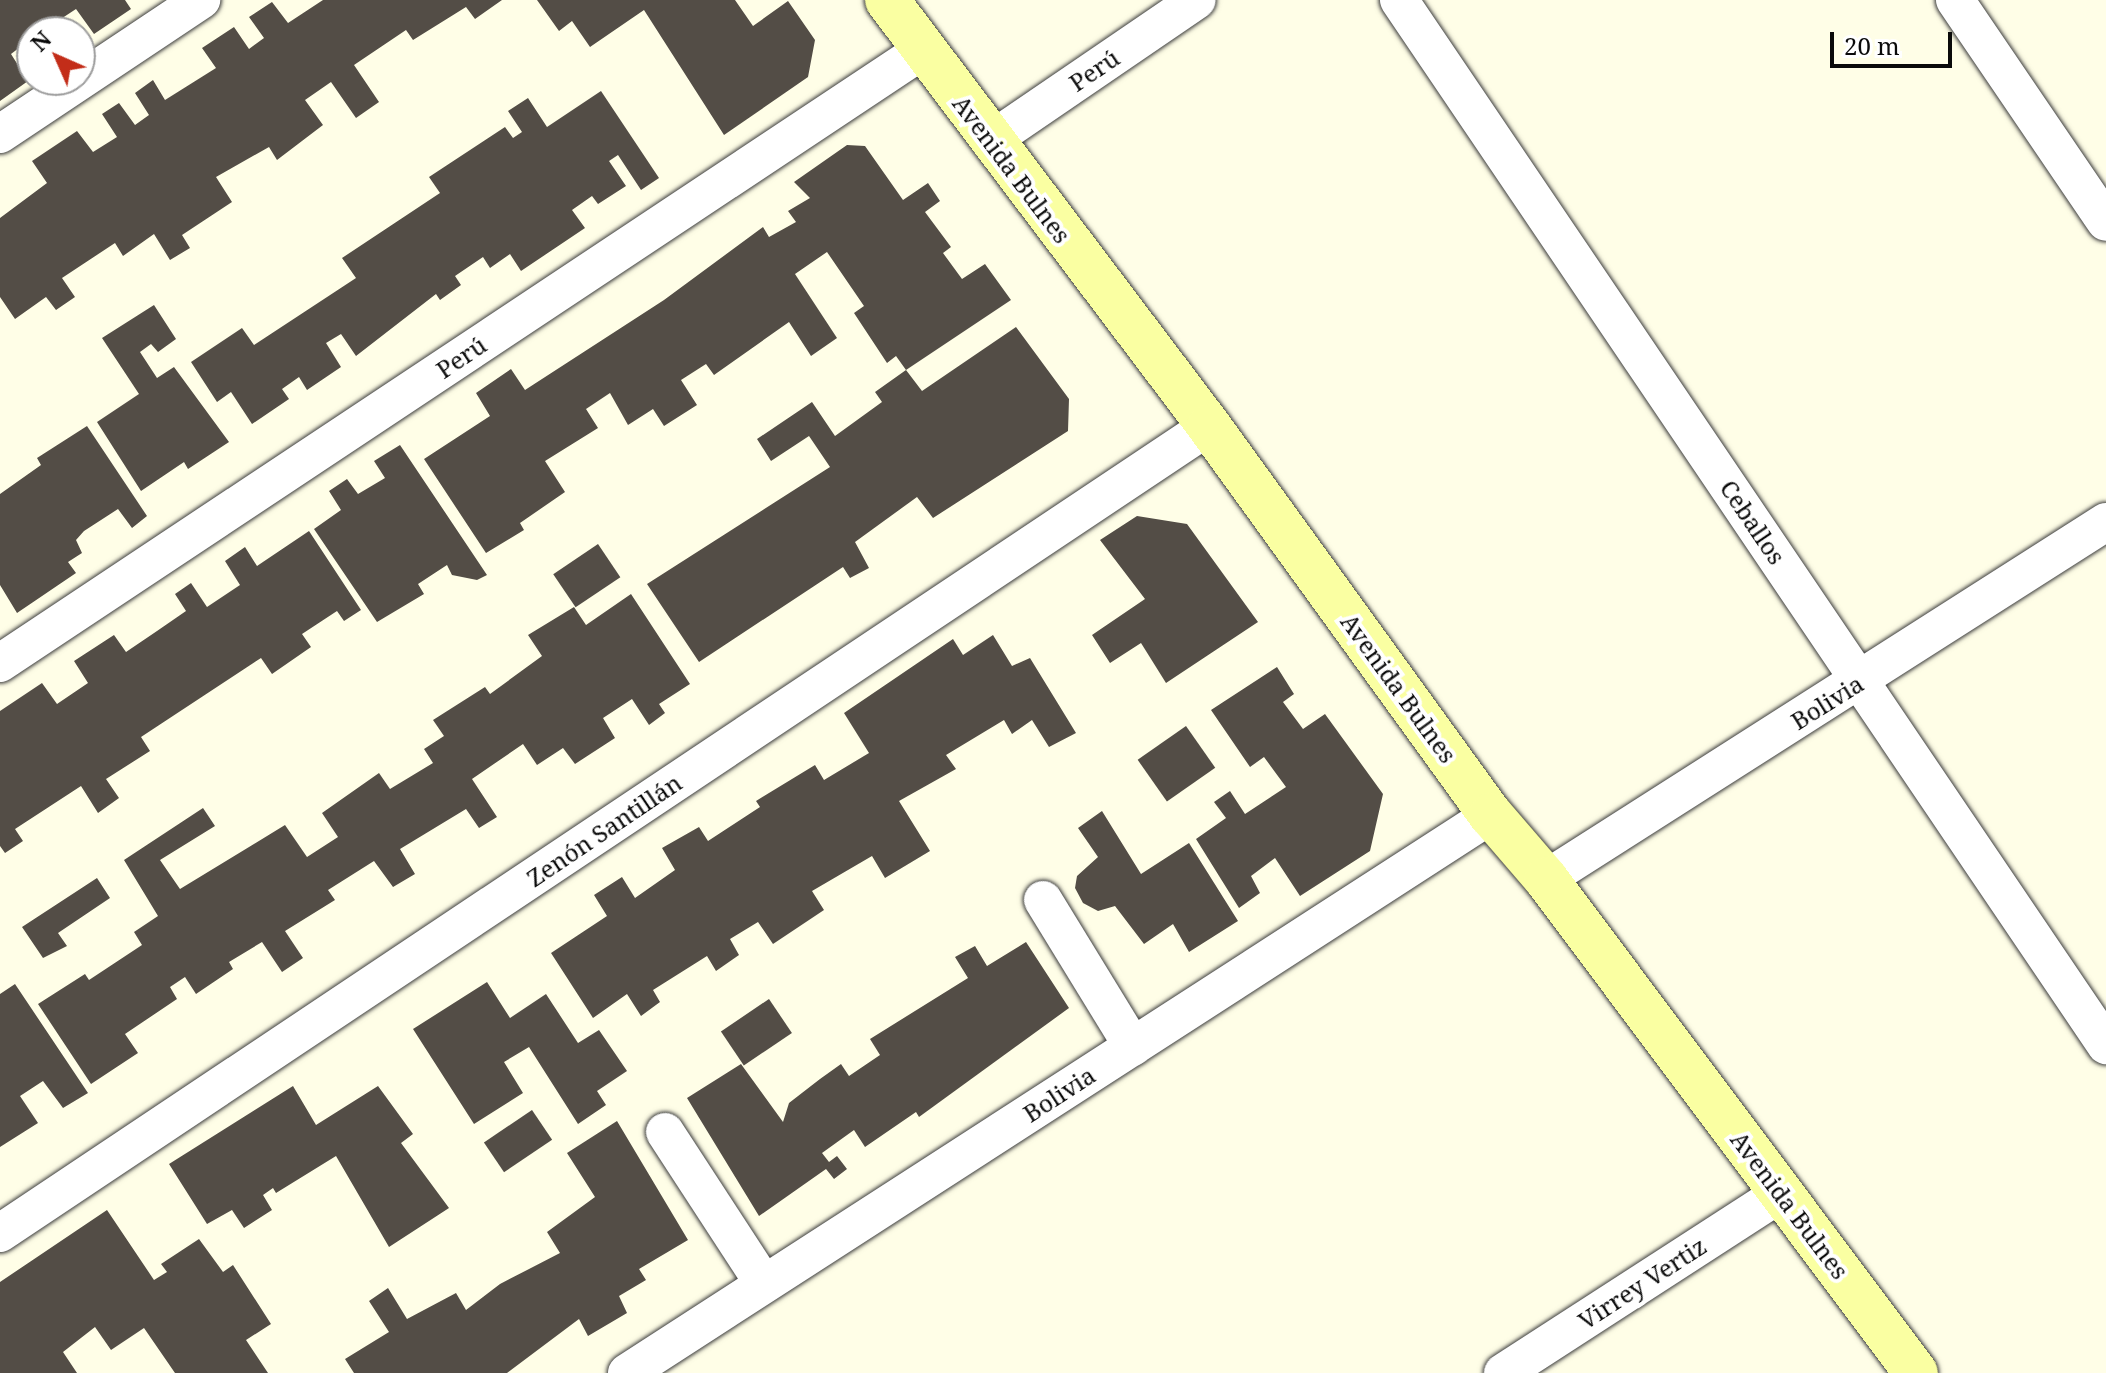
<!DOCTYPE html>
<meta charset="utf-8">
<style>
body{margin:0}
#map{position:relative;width:2106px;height:1373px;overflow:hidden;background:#fffee7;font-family:"Noto Serif",serif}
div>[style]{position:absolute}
.building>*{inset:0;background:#534d46;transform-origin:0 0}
.roads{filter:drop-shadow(0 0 2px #3d3d3d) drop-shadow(0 0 2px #3d3d3d)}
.street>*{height:38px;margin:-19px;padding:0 19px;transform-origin:19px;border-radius:19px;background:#fff}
.secondary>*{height:44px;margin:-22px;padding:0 22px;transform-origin:22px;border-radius:22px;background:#faffa2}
span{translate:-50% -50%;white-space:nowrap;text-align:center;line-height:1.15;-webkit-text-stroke:8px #fff;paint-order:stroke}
.street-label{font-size:24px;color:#0a0a0a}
.north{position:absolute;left:16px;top:16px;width:80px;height:80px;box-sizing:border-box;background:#fff;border:2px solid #9d9d9d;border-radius:50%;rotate:315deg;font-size:22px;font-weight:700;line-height:32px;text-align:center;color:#0a0a0a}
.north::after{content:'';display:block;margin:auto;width:28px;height:36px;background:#c32d19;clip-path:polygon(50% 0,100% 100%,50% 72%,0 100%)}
.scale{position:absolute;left:1830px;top:32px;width:122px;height:36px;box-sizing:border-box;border:4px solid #0a0a0a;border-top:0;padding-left:10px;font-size:24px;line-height:28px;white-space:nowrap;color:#0a0a0a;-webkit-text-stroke:6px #fff;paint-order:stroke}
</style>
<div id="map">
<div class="building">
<i style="clip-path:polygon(0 0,125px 0,131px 9px,94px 34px,76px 9px,41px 32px,32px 32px,32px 38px,11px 54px,28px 81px,0 101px)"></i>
<i style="clip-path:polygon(323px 0,502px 0,475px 19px,466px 7px,413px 40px,406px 30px,354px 65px,379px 102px,356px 118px,331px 82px,305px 100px,323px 125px,277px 160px,269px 147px,216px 177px,232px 202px,182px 235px,190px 248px,170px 260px,154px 234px,123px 256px,115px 243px,62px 278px,75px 297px,56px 310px,46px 297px,15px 319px,0 297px,0 218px,47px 183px,32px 161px,77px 131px,93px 152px,117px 137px,102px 114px,119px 103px,135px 125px,149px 115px,135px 93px,153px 80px,165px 100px,216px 68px,202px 48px,234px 27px,249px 49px,264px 38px,249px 17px,272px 2px,288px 23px)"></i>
<i style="clip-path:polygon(537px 0,735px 0,753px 26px,788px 1px,815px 40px,808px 77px,724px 135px,644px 10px,590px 47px,572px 21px,559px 31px)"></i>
<i style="clip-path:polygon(601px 91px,659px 178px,641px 190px,618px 155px,609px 161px,626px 186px,598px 204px,592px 196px,572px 210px,585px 228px,521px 271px,510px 254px,490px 268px,483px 257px,455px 276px,461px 285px,440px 300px,436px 294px,356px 356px,341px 334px,326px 343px,341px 367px,307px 390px,299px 377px,282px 389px,289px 399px,252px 424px,231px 392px,217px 402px,191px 362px,242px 328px,254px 345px,356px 278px,342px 258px,440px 193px,429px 177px,505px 127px,513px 138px,522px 132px,508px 111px,528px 98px,547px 127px)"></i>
<i style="clip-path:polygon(847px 145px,865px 146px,903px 200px,928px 183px,940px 201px,925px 212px,951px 247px,943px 253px,962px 279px,985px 264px,1011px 300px,906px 370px,896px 356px,887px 363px,854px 313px,864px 306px,827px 252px,795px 274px,837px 338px,811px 356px,789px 322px,714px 375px,706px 364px,681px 380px,697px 405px,664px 426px,653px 409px,628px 425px,610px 393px,586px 409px,598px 428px,545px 461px,565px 492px,520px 523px,524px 530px,486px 553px,424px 459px,490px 416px,476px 393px,511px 369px,525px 390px,664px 300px,763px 227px,769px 237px,796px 222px,788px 211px,810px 198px,794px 182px)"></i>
<i style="clip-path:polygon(154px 305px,176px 339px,158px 352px,151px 344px,140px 352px,157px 378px,174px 367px,229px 442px,188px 469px,184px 462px,141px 491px,97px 422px,139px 394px,102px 338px)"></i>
<i style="clip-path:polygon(1016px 327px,1069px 399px,1068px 431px,933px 518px,917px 497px,855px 542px,869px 568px,850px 578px,843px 567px,699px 662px,647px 584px,830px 467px,809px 436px,771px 461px,757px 439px,812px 402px,835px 436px,882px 402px,875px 392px,906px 370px,922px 391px)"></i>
<i style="clip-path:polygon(87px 426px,147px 516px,132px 528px,118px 509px,84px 531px,76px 540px,82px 553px,68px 562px,76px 573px,17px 613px,0 585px,0 494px,41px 465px,37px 458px)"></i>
<i style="clip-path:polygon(400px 445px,487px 575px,477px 580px,452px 575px,447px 565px,418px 584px,424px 594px,377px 622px,314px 529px,341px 510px,329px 491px,347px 479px,358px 494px,385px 478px,374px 461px)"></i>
<i style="clip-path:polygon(1137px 516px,1187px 524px,1258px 622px,1166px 683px,1141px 643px,1110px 663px,1092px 635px,1145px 599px,1100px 540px)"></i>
<i style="clip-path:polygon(309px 531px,361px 610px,344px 621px,337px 611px,302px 634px,311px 647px,272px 674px,261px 658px,141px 737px,150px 751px,106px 779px,119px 798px,98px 813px,81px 786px,15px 829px,23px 841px,5px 853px,0 846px,0 711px,42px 683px,57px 704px,88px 683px,74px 661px,114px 635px,126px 652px,157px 631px,186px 611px,175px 594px,191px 583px,207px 607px,240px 585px,225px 561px,245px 547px,257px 566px)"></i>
<i style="left:598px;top:544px;width:40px;height:54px;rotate:56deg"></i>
<i style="clip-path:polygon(631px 594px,690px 684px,659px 704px,665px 713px,649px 725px,632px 699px,603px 718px,615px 738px,575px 764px,563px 748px,537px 765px,523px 744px,472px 779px,497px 817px,479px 828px,466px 809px,400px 849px,415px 874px,393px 887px,374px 861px,328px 890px,335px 900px,285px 931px,303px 958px,282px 972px,262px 942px,229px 962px,233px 969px,196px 994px,185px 977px,170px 987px,177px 999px,125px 1034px,138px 1053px,91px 1084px,38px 1004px,85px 974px,89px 980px,142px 945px,134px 932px,158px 916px,124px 860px,203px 808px,215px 826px,160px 860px,180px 889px,285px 825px,307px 857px,338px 837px,322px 813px,379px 773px,390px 789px,433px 763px,424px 749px,444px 736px,433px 720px,485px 687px,490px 694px,542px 656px,528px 635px,574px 607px,586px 625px)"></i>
<i style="clip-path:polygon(993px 635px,1012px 666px,1030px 658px,1076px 733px,1049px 747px,1032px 720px,1012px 734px,1004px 720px,946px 755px,956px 769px,899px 801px,930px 851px,885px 878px,872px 856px,812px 891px,824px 910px,773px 944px,758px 922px,730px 939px,739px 955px,716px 971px,707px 956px,653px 990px,660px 1002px,641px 1016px,627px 994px,593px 1018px,551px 953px,607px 916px,594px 895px,622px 877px,635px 898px,675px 870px,662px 848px,699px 827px,708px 841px,760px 807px,756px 801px,815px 765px,824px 780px,869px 753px,844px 713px,953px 639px,963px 655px)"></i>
<i style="clip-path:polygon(1277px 667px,1294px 694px,1283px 702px,1303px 729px,1325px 714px,1383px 794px,1370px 851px,1300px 896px,1275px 858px,1251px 876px,1260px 893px,1239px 908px,1196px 839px,1226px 818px,1214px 802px,1230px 791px,1245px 814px,1286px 787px,1264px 757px,1250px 767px,1211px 710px)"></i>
<i style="left:1186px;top:726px;width:51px;height:59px;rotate:55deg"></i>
<i style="clip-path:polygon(1102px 811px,1141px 874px,1189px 843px,1238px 921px,1189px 952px,1173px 924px,1144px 944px,1115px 906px,1098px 911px,1083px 903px,1075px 888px,1077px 876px,1098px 857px,1078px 828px)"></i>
<i style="clip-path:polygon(97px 878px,110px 898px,58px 933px,67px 946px,43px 958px,22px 927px)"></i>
<i style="clip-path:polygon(1026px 942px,1069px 1008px,919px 1117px,916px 1112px,865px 1147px,854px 1130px,822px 1153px,829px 1162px,837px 1156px,847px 1169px,834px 1179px,826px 1169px,759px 1216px,687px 1098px,741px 1064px,783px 1122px,789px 1103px,820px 1079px,841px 1064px,849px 1076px,880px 1055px,870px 1039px,968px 978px,955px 957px,975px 946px,987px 966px)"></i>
<i style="clip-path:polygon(487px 982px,510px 1018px,546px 994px,578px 1043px,599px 1030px,627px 1071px,597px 1091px,606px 1105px,578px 1124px,529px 1047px,504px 1062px,523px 1093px,474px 1124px,413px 1029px)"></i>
<i style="clip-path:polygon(15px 984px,88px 1093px,63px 1108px,43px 1081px,20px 1096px,38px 1123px,0 1147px,0 994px)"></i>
<i style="left:769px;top:999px;width:41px;height:58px;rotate:56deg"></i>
<i style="clip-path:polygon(293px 1086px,316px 1125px,378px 1086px,413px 1134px,401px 1143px,449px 1208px,389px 1247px,336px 1156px,276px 1193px,273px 1188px,263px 1195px,272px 1210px,244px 1228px,232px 1210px,207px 1224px,169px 1164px)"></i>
<i style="left:532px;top:1110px;width:36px;height:58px;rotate:56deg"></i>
<i style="clip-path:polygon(617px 1121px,688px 1240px,639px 1269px,646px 1280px,619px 1296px,627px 1313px,588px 1336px,579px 1319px,507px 1373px,354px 1373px,345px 1359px,389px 1332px,369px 1301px,388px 1288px,407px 1319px,456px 1293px,466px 1310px,500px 1284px,560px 1253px,547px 1232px,595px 1197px,567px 1153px)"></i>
<i style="clip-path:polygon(107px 1210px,154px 1280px,167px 1272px,161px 1264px,199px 1239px,223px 1272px,233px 1265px,271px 1324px,246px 1340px,268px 1373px,175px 1373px,144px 1328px,111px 1350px,95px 1327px,63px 1352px,77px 1373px,0 1373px,0 1282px)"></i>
</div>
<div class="roads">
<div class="street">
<i style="left:1399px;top:0;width:1262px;rotate:55.92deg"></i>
<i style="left:1955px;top:0;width:268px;rotate:55.8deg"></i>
<i style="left:0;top:134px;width:242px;rotate:-33.7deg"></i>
<i style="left:990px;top:141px;width:250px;rotate:-34.3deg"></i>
<i style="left:0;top:663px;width:1108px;rotate:-33.59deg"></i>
<i style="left:1546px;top:879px;width:664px;rotate:-32.52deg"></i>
<i style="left:1043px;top:900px;width:172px;rotate:58.5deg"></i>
<i style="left:665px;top:1132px;width:181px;rotate:56.9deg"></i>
<i style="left:0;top:1233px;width:1454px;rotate:-33.72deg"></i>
<i style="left:627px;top:1373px;width:1029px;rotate:-32.86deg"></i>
<i style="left:1503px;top:1373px;width:331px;rotate:-32.9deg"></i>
</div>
<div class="secondary">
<i style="left:887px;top:0;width:534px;rotate:52.92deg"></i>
<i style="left:1209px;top:426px;width:480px;rotate:54.1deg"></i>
<i style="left:1491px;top:815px;width:84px;rotate:49.3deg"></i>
<i style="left:1546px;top:879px;width:617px;rotate:53.17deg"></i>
</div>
</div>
<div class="street-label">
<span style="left:1094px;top:70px;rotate:-34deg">Perú</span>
<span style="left:1012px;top:169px;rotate:53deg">Avenida Bulnes</span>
<span style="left:461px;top:357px;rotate:-34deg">Perú</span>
<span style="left:1753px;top:522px;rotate:56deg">Ceballos</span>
<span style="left:1399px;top:688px;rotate:54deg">Avenida Bulnes</span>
<span style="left:1827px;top:702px;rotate:-32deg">Bolivia</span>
<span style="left:604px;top:830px;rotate:-34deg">Zenón Santillán</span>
<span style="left:1059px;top:1094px;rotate:-33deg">Bolivia</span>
<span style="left:1790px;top:1205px;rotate:53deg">Avenida Bulnes</span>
<span style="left:1642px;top:1283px;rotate:-33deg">Virrey Vertiz</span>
</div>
<div class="north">N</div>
<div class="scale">20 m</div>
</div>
